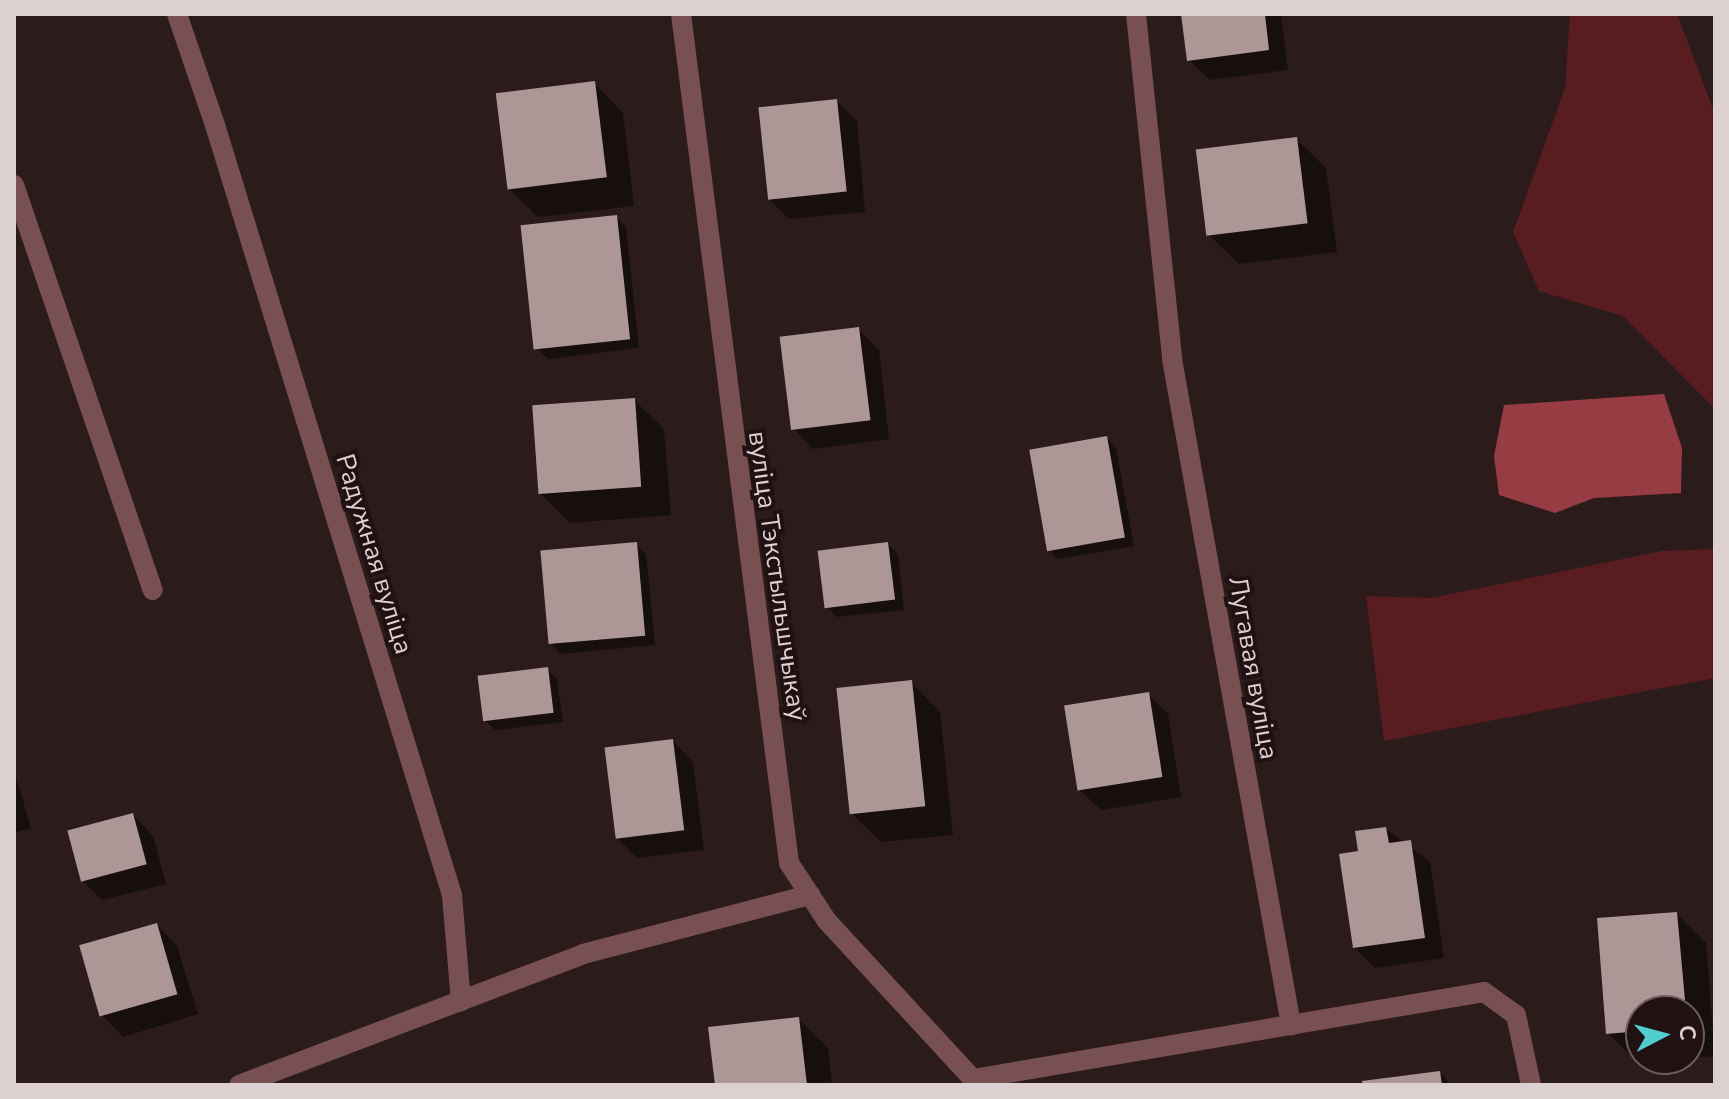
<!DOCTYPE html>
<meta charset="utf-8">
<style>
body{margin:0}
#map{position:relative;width:1729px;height:1099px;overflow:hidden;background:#2c1b1b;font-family:"Nunito Sans",sans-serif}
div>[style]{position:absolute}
.green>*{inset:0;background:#591c21}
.water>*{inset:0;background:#983c43}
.shadow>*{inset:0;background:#0007}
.building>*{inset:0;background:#ad9696;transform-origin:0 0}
.lane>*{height:20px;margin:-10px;padding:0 10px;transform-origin:10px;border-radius:10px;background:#795051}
.street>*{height:20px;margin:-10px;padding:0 10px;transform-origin:10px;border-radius:10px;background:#795051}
span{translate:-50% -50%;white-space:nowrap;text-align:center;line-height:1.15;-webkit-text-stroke:8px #221112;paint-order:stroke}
.street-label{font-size:26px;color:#dcd0d0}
.frame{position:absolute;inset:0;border:16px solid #dcd0d0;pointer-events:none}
.north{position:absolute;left:1625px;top:995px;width:80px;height:80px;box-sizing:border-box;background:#221112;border:2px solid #6c5d5e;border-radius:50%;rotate:84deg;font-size:22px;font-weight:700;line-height:32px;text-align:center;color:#dcd0d0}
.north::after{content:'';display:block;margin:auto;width:28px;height:36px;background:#51ccd1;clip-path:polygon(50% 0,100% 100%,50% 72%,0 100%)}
</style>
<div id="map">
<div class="green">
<i style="clip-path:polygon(1570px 14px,1677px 14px,1715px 114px,1715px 409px,1623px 316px,1539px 291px,1513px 232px,1565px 88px)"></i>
<i style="clip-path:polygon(1715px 549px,1715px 678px,1384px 741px,1366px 596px,1431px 598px,1662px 551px)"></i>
</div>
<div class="water">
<i style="clip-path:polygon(1664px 394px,1682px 448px,1681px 493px,1594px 498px,1555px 513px,1499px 495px,1494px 456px,1504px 405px)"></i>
</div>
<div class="shadow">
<i style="clip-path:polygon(1183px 14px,1281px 14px,1288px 70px,1210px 80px,1189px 60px)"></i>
<i style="clip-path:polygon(594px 83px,623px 113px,634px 206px,538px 217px,508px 188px)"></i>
<i style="clip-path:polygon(837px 101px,857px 121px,865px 212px,789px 219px,769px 199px)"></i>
<i style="clip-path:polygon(1296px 139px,1326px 168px,1337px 252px,1239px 264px,1209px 235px)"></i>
<i style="clip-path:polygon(616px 217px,626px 227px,639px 348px,548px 359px,538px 349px)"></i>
<i style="clip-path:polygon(859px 330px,879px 350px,889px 439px,813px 449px,793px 428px)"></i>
<i style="clip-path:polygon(634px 400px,664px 429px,671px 515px,570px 523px,541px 494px)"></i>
<i style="clip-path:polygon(1107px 438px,1116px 448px,1134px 546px,1058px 559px,1048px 549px)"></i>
<i style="clip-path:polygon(636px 544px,646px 554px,655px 645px,561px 654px,551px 644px)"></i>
<i style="clip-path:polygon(888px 544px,898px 554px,904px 610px,837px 617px,827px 607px)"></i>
<i style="clip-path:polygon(547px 669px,557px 679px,563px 722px,495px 730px,485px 720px)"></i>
<i style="clip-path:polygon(911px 682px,940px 712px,953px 835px,881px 842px,851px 813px)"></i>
<i style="clip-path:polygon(1148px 694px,1168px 714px,1181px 797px,1101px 810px,1080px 790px)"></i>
<i style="clip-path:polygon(673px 741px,693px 762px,704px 850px,637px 858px,617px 838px)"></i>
<i style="clip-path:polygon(14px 770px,31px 828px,14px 833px)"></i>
<i style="clip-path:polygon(133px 815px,153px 836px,166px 884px,102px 900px,82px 880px)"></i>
<i style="clip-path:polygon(1386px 829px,1430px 862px,1444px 958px,1375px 968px,1354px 947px,1361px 852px)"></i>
<i style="clip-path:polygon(1677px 914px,1706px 943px,1715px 1056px,1689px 1058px,1689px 1011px,1641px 1011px,1641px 1059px,1676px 1059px,1637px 1062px,1608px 1033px)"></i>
<i style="clip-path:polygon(157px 925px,177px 946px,198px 1014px,123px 1037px,103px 1016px)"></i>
<i style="clip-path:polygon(798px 1019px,828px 1048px,832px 1085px,717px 1085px)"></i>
<i style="clip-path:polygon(1440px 1073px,1451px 1085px,1365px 1085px)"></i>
</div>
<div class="building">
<i style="clip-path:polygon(1181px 14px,1265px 14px,1269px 50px,1187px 61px)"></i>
<i style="left:595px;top:81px;width:97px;height:100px;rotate:83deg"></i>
<i style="left:837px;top:99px;width:93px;height:79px;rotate:84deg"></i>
<i style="left:1297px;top:137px;width:87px;height:102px;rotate:83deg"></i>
<i style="left:617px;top:215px;width:125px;height:97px;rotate:84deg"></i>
<i style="left:859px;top:327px;width:94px;height:80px;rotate:83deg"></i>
<i style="left:635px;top:398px;width:89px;height:103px;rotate:86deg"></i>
<i style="left:1107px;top:436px;width:103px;height:79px;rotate:80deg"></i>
<i style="left:637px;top:542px;width:94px;height:97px;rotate:85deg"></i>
<i style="left:888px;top:542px;width:58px;height:71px;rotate:83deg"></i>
<i style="left:548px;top:667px;width:46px;height:71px;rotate:83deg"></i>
<i style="left:912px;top:680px;width:127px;height:76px;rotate:84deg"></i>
<i style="left:1149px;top:692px;width:86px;height:86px;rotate:81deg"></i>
<i style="left:673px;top:739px;width:92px;height:69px;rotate:83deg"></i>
<i style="left:133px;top:813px;width:53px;height:68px;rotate:75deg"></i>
<i style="clip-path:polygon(1386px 827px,1389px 843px,1411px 840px,1425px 938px,1353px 948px,1339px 854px,1358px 851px,1355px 831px)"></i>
<i style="clip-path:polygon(1677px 912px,1686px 1011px,1641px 1011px,1641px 1031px,1606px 1034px,1597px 918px)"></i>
<i style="left:157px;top:923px;width:74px;height:81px;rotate:74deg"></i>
<i style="clip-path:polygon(799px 1017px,807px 1085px,715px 1085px,708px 1027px)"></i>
<i style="clip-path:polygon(1440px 1071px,1442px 1085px,1363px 1085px,1362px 1081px)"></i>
</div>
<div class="lane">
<i style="left:215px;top:125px;width:806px;rotate:72.89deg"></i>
<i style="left:452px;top:895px;width:107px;rotate:85.2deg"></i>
</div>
<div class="street">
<i style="left:177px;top:14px;width:117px;rotate:71.1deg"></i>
<i style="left:681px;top:14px;width:856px;rotate:82.75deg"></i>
<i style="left:789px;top:863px;width:69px;rotate:56.8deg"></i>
<i style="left:827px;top:921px;width:215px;rotate:47.3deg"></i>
<i style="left:973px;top:1079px;width:518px;rotate:-9.66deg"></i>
<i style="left:1484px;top:992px;width:39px;rotate:36deg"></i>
<i style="left:1516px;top:1015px;width:72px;rotate:77.9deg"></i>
<i style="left:1136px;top:14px;width:347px;rotate:84deg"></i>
<i style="left:1172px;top:359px;width:677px;rotate:79.87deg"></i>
<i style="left:14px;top:185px;width:428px;rotate:71.1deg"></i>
<i style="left:239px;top:1085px;width:368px;rotate:-20.8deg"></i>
<i style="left:583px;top:954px;width:235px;rotate:-14.6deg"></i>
</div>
<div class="street-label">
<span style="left:374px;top:554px;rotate:73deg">Радужная вуліца</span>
<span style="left:777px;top:576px;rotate:82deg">вуліца Тэкстыльшчыкаў</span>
<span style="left:1253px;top:668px;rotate:80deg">Лугавая вуліца</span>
</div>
<div class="frame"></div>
<div class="north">С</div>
</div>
